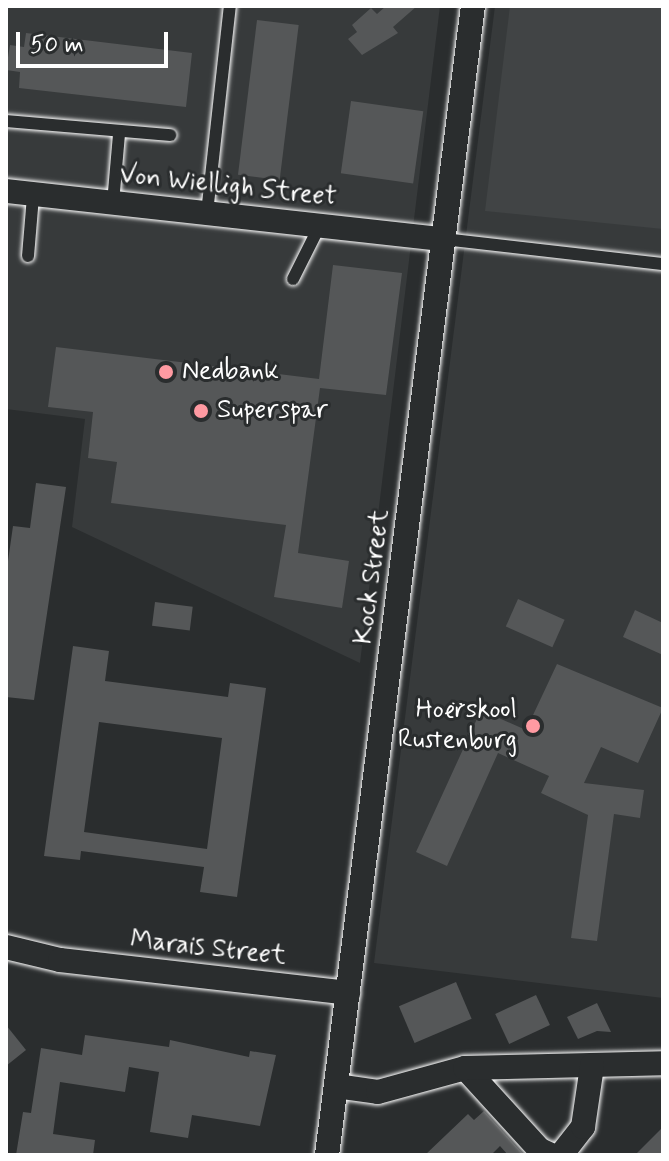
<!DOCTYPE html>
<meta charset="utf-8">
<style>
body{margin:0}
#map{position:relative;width:669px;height:1161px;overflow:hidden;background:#2a2d2e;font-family:Mynerve,sans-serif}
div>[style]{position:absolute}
.built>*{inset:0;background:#373a3b}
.green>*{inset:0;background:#414445}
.building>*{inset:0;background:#555758;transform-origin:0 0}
.roads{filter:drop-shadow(0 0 2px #fff) drop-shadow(0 0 2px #fff)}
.lane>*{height:12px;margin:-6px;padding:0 6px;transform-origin:6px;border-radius:6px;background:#2a2d2e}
.street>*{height:24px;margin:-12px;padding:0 12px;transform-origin:12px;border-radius:12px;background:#2a2d2e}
.dots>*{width:22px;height:22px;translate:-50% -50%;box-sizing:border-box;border:4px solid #2a2d2e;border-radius:50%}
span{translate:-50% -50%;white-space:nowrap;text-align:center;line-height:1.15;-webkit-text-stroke:6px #2a2d2e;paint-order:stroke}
.street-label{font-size:26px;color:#fff}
.poi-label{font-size:26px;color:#fff}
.left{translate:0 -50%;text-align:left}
.right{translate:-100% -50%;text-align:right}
.frame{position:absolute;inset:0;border:8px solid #fff;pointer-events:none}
.scale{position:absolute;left:16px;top:32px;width:152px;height:36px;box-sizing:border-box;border:4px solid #fff;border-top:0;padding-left:10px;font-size:24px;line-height:28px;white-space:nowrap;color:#fff;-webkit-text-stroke:6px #2a2d2e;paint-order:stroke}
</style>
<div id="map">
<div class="built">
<i style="clip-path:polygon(6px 6px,440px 6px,360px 663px,72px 527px,85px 419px,6px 409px)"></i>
<i style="clip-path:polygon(495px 6px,663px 6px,663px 998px,374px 963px)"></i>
</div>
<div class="green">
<i style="clip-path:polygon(510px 6px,663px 6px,663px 229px,485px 211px)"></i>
</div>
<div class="building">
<i style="clip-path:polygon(386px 6px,417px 6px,393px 27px,398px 33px,362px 55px,348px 39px,357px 32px,352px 25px,371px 8px,377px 14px)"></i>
<i style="left:257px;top:20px;width:42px;height:156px;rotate:7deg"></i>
<i style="clip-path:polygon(26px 33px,192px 53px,186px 107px,19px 88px,20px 72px,6px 70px,10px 45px,24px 47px)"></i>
<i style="left:351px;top:101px;width:73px;height:73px;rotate:8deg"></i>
<i style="clip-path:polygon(333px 265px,402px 273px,386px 395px,320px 388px,298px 553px,349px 561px,342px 608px,274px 597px,286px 525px,111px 503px,117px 462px,88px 458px,93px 412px,48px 407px,56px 347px,319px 379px)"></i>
<i style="clip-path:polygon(36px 483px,66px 487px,34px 700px,6px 697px,6px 575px,13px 526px,30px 528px)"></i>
<i style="left:518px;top:599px;width:51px;height:30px;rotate:24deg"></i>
<i style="left:155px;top:602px;width:38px;height:24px;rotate:7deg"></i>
<i style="clip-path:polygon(635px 610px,663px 623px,663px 655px,623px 637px)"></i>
<i style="clip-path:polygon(evenodd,73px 646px,109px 651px,105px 681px,228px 697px,230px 683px,266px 688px,237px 897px,200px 892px,204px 867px,81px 851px,80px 860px,44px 856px,73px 646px,99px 722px,222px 738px,207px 849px,84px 832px,99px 722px)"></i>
<i style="clip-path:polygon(557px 664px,663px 708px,638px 763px,601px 747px,584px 783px,644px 790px,640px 818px,614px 814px,597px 941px,571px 938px,588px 815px,541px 793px,549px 776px,498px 753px,447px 866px,416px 852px,481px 710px,526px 730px)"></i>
<i style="left:456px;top:982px;width:40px;height:62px;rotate:67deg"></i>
<i style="left:536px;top:995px;width:33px;height:45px;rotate:65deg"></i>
<i style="clip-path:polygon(597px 1003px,611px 1032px,597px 1031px,578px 1039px,567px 1017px)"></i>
<i style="clip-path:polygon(6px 1025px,26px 1050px,6px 1066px)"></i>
<i style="clip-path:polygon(85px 1035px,169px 1047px,170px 1040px,249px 1057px,250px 1051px,276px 1055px,260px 1126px,192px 1115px,188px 1138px,150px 1132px,159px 1072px,129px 1067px,125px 1092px,60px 1082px,53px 1134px,95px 1140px,93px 1155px,16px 1155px,23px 1112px,31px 1113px,41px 1048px,82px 1055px)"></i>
<i style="clip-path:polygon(484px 1111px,524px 1155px,508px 1155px,500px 1146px,491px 1155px,425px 1155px,468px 1114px,474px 1120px)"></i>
<i style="clip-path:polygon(663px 1127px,663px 1155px,635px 1155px)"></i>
</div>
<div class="roads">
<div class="lane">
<i style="left:6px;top:121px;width:165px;rotate:4.9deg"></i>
<i style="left:113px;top:203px;width:69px;rotate:-85deg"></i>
<i style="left:207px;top:213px;width:208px;rotate:-83.7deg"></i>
<i style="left:443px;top:239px;width:221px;rotate:6.5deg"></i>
<i style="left:28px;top:256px;width:60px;rotate:-85.2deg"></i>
<i style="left:293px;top:279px;width:60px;rotate:-63.4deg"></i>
</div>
<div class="street">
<i style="left:6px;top:191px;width:440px;rotate:6.3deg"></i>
<i style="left:6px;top:947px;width:56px;rotate:13.5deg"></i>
<i style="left:60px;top:960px;width:290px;rotate:6.5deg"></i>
<i style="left:465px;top:1068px;width:111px;rotate:47.6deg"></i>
<i style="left:540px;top:1150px;width:12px;rotate:24deg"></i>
<i style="left:336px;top:1086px;width:42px;rotate:8.1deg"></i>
<i style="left:378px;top:1092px;width:90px;rotate:-15.4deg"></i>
<i style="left:465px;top:1068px;width:198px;rotate:-1.4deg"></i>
<i style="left:327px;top:1155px;width:1158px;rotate:-82.76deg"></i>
<i style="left:561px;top:1155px;width:36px;rotate:-52deg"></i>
<i style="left:583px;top:1127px;width:62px;rotate:-81.6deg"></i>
</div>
</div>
<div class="dots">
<i style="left:166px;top:372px;background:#ff9aa2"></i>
<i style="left:201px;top:411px;background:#ff9aa2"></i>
<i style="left:533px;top:726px;background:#ff9aa2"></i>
</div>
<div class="street-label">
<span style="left:228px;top:187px;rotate:6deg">Von Wielligh Street</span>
<span style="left:373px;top:577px;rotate:-83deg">Kock Street</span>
<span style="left:208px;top:949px;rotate:6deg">Marais Street</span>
</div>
<div class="poi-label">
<span class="left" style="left:182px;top:372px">Nedbank</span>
<span class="left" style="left:217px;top:411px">Superspar</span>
<span class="right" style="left:517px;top:726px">Hoërskool<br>Rustenburg</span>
</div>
<div class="frame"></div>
<div class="scale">50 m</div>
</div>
